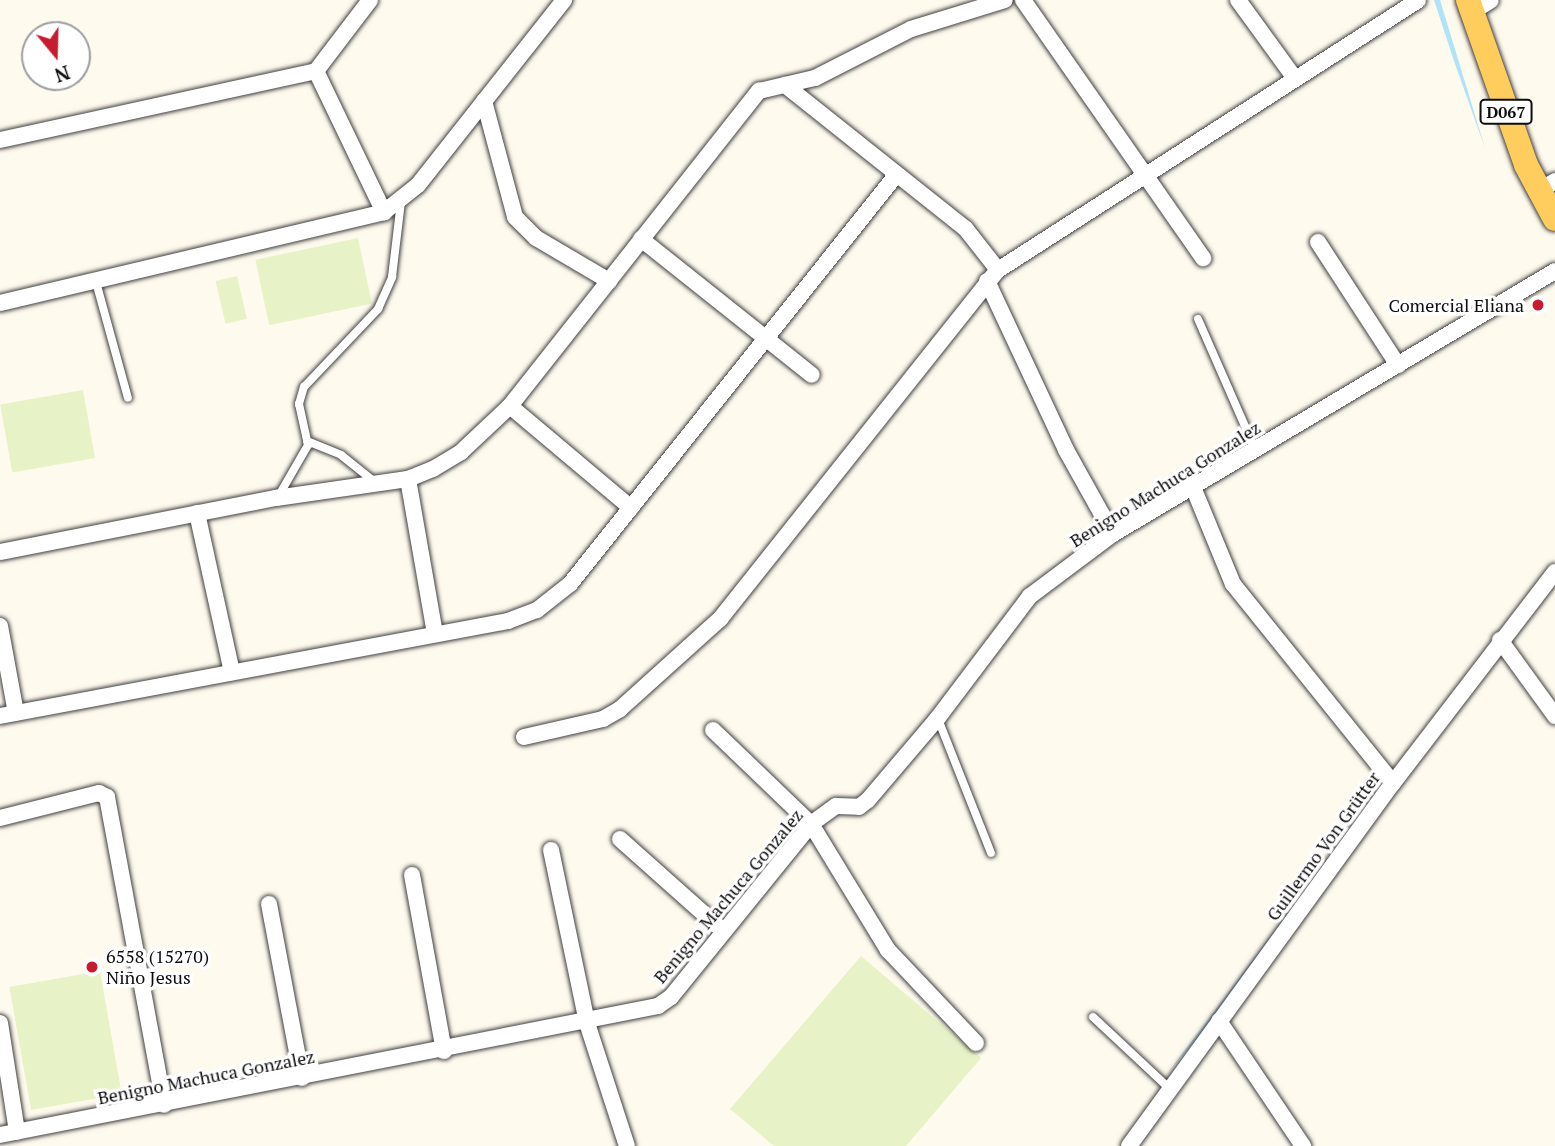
<!DOCTYPE html>
<meta charset="utf-8">
<style>
body{margin:0}
#map{position:relative;width:1555px;height:1146px;overflow:hidden;background:#fffaee;font-family:"PT Serif",serif}
div>[style]{position:absolute}
.pitch>*{inset:0;background:#e7f3c7;transform-origin:0 0}
.water>*{inset:0;background:#aee3fa}
.roads{filter:drop-shadow(0 0 2px #404040) drop-shadow(0 0 2px #404040)}
.lane>*{height:8px;margin:-4px;padding:0 4px;transform-origin:4px;border-radius:4px;background:#fff}
.street>*{height:16px;margin:-8px;padding:0 8px;transform-origin:8px;border-radius:8px;background:#fff}
.primary>*{height:24px;margin:-12px;padding:0 12px;transform-origin:12px;border-radius:12px;background:#ffcc5e}
.dots>*{width:19px;height:19px;translate:-50% -50%;box-sizing:border-box;border:4px solid #fff;border-radius:50%}
span{translate:-50% -50%;white-space:nowrap;text-align:center;line-height:1.15;-webkit-text-stroke:7px #fff;paint-order:stroke}
.shield-label span{padding:2px 5px;background:#fff;border:2px solid;border-radius:5px;-webkit-text-stroke-width:0}
.shield-label{font-size:16px;color:#0d0d0d;font-weight:700}
.poi-label{font-size:18px;color:#0d0d0d}
.right{translate:-100% -50%;text-align:right}
.left{translate:0 -50%;text-align:left}
.street-label{font-size:18px;color:#0d0d0d}
.north{position:absolute;left:21px;top:21px;width:70px;height:70px;box-sizing:border-box;background:#fff;border:2px solid #9e9e9e;border-radius:50%;rotate:161deg;font-size:19px;font-weight:700;line-height:28px;text-align:center;color:#0d0d0d}
.north::after{content:'';display:block;margin:auto;width:24px;height:32px;background:#c71b30;clip-path:polygon(50% 0,100% 100%,50% 72%,0 100%)}
</style>
<div id="map">
<div class="pitch">
<i style="left:358px;top:238px;width:67px;height:105px;rotate:78deg"></i>
<i style="left:237px;top:276px;width:44px;height:22px;rotate:77deg"></i>
<i style="left:83px;top:390px;width:69px;height:84px;rotate:80deg"></i>
<i style="clip-path:polygon(861px 956px,981px 1058px,906px 1146px,774px 1146px,730px 1109px)"></i>
<i style="left:100px;top:971px;width:125px;height:92px;rotate:80deg"></i>
</div>
<div class="water">
<i style="clip-path:polygon(1434px 0,1440px 0,1485px 148px,1454px 61px)"></i>
<i style="clip-path:polygon(1380px 788px,1207px 1026px,1166px 1075px,1205px 1024px)"></i>
</div>
<div class="roads">
<div class="lane">
<i style="left:96px;top:282px;width:120px;rotate:74.6deg"></i>
<i style="left:1198px;top:319px;width:142px;rotate:66.3deg"></i>
<i style="left:307px;top:441px;width:37px;rotate:22deg"></i>
<i style="left:341px;top:455px;width:43px;rotate:38.5deg"></i>
<i style="left:278px;top:497px;width:60px;rotate:-60deg"></i>
<i style="left:308px;top:445px;width:42px;rotate:-102.4deg"></i>
<i style="left:299px;top:404px;width:18px;rotate:-74deg"></i>
<i style="left:304px;top:387px;width:108px;rotate:-46.5deg"></i>
<i style="left:378px;top:309px;width:35px;rotate:-66deg"></i>
<i style="left:392px;top:277px;width:77px;rotate:-83.2deg"></i>
<i style="left:938px;top:719px;width:144px;rotate:68.4deg"></i>
<i style="left:1093px;top:1017px;width:104px;rotate:43.1deg"></i>
</div>
<div class="street">
<i style="left:1023px;top:0;width:315px;rotate:55.1deg"></i>
<i style="left:1238px;top:0;width:95px;rotate:54deg"></i>
<i style="left:1472px;top:12px;width:22px;rotate:-32deg"></i>
<i style="left:316px;top:71px;width:157px;rotate:64.3deg"></i>
<i style="left:785px;top:85px;width:230px;rotate:38.5deg"></i>
<i style="left:965px;top:228px;width:53px;rotate:51.8deg"></i>
<i style="left:484px;top:101px;width:120px;rotate:75deg"></i>
<i style="left:515px;top:217px;width:30px;rotate:45deg"></i>
<i style="left:536px;top:238px;width:85px;rotate:30.5deg"></i>
<i style="left:0;top:140px;width:323px;rotate:-12.3deg"></i>
<i style="left:316px;top:71px;width:89px;rotate:-52.7deg"></i>
<i style="left:1538px;top:191px;width:20px;rotate:-30deg"></i>
<i style="left:641px;top:239px;width:218px;rotate:38.5deg"></i>
<i style="left:1318px;top:242px;width:147px;rotate:57deg"></i>
<i style="left:987px;top:281px;width:187px;rotate:64.9deg"></i>
<i style="left:1066px;top:450px;width:96px;rotate:60.8deg"></i>
<i style="left:0;top:303px;width:395px;rotate:-13.3deg"></i>
<i style="left:384px;top:212px;width:43px;rotate:-38.5deg"></i>
<i style="left:418px;top:185px;width:236px;rotate:-51.7deg"></i>
<i style="left:510px;top:406px;width:158px;rotate:40.1deg"></i>
<i style="left:408px;top:479px;width:156px;rotate:80.1deg"></i>
<i style="left:1193px;top:487px;width:105px;rotate:67.6deg"></i>
<i style="left:1233px;top:584px;width:255px;rotate:51.2deg"></i>
<i style="left:197px;top:513px;width:163px;rotate:77.6deg"></i>
<i style="left:0;top:552px;width:281px;rotate:-11.1deg"></i>
<i style="left:276px;top:498px;width:133px;rotate:-8.2deg"></i>
<i style="left:408px;top:479px;width:27px;rotate:-22deg"></i>
<i style="left:433px;top:469px;width:33px;rotate:-31deg"></i>
<i style="left:461px;top:452px;width:67px;rotate:-43.2deg"></i>
<i style="left:510px;top:406px;width:402px;rotate:-51.7deg"></i>
<i style="left:759px;top:91px;width:57px;rotate:-13.1deg"></i>
<i style="left:815px;top:78px;width:108px;rotate:-27deg"></i>
<i style="left:911px;top:29px;width:98px;rotate:-17.1deg"></i>
<i style="left:0;top:626px;width:88px;rotate:79.6deg"></i>
<i style="left:1500px;top:640px;width:94px;rotate:54.1deg"></i>
<i style="left:0;top:716px;width:517px;rotate:-10.59deg"></i>
<i style="left:508px;top:621px;width:31px;rotate:-21deg"></i>
<i style="left:537px;top:610px;width:42px;rotate:-38.2deg"></i>
<i style="left:570px;top:584px;width:524px;rotate:-51.43deg"></i>
<i style="left:713px;top:730px;width:136px;rotate:43.8deg"></i>
<i style="left:811px;top:824px;width:148px;rotate:58.6deg"></i>
<i style="left:888px;top:950px;width:128px;rotate:46.6deg"></i>
<i style="left:524px;top:737px;width:81px;rotate:-12.8deg"></i>
<i style="left:603px;top:719px;width:20px;rotate:-30deg"></i>
<i style="left:620px;top:709px;width:135px;rotate:-42deg"></i>
<i style="left:720px;top:619px;width:446px;rotate:-51.5deg"></i>
<i style="left:998px;top:270px;width:499px;rotate:-32.7deg"></i>
<i style="left:0;top:818px;width:102px;rotate:-14.2deg"></i>
<i style="left:99px;top:793px;width:9px;rotate:27deg"></i>
<i style="left:107px;top:797px;width:313px;rotate:79.5deg"></i>
<i style="left:620px;top:839px;width:137px;rotate:41.7deg"></i>
<i style="left:551px;top:850px;width:177px;rotate:78.2deg"></i>
<i style="left:587px;top:1023px;width:129px;rotate:72deg"></i>
<i style="left:412px;top:875px;width:179px;rotate:79.7deg"></i>
<i style="left:269px;top:904px;width:177px;rotate:79.3deg"></i>
<i style="left:1219px;top:1021px;width:151px;rotate:56.1deg"></i>
<i style="left:0;top:1023px;width:110px;rotate:81.1deg"></i>
<i style="left:0;top:1135px;width:671px;rotate:-11.09deg"></i>
<i style="left:658px;top:1006px;width:16px;rotate:-35deg"></i>
<i style="left:671px;top:997px;width:223px;rotate:-51deg"></i>
<i style="left:811px;top:824px;width:31px;rotate:-36deg"></i>
<i style="left:836px;top:806px;width:23px;rotate:2deg"></i>
<i style="left:859px;top:807px;width:11px;rotate:-38deg"></i>
<i style="left:868px;top:800px;width:106px;rotate:-49.6deg"></i>
<i style="left:937px;top:719px;width:154px;rotate:-52.9deg"></i>
<i style="left:1030px;top:596px;width:104px;rotate:-36.8deg"></i>
<i style="left:1113px;top:534px;width:514px;rotate:-30.75deg"></i>
<i style="left:1129px;top:1146px;width:449px;rotate:-54deg"></i>
<i style="left:1393px;top:783px;width:266px;rotate:-52.5deg"></i>
</div>
<div class="primary">
<i style="left:1468px;top:0;width:175px;rotate:70.6deg"></i>
<i style="left:1526px;top:165px;width:61px;rotate:61.8deg"></i>
</div>
</div>
<div class="dots">
<i style="left:1538px;top:305px;background:#c71b30"></i>
<i style="left:92px;top:967px;background:#c71b30"></i>
</div>
<div class="shield-label">
<span style="left:1506px;top:112px">D067</span>
</div>
<div class="poi-label">
<span class="right" style="left:1524px;top:305px">Comercial Eliana</span>
<span class="left" style="left:106px;top:967px">6558 (15270)<br>Niño Jesus</span>
</div>
<div class="street-label">
<span style="left:1165px;top:484px;rotate:-32deg">Benigno Machuca Gonzalez</span>
<span style="left:1323px;top:846px;rotate:-54deg">Guillermo Von Grütter</span>
<span style="left:728px;top:896px;rotate:-50deg">Benigno Machuca Gonzalez</span>
<span style="left:206px;top:1077px;rotate:-11deg">Benigno Machuca Gonzalez</span>
</div>
<div class="north">N</div>
</div>
